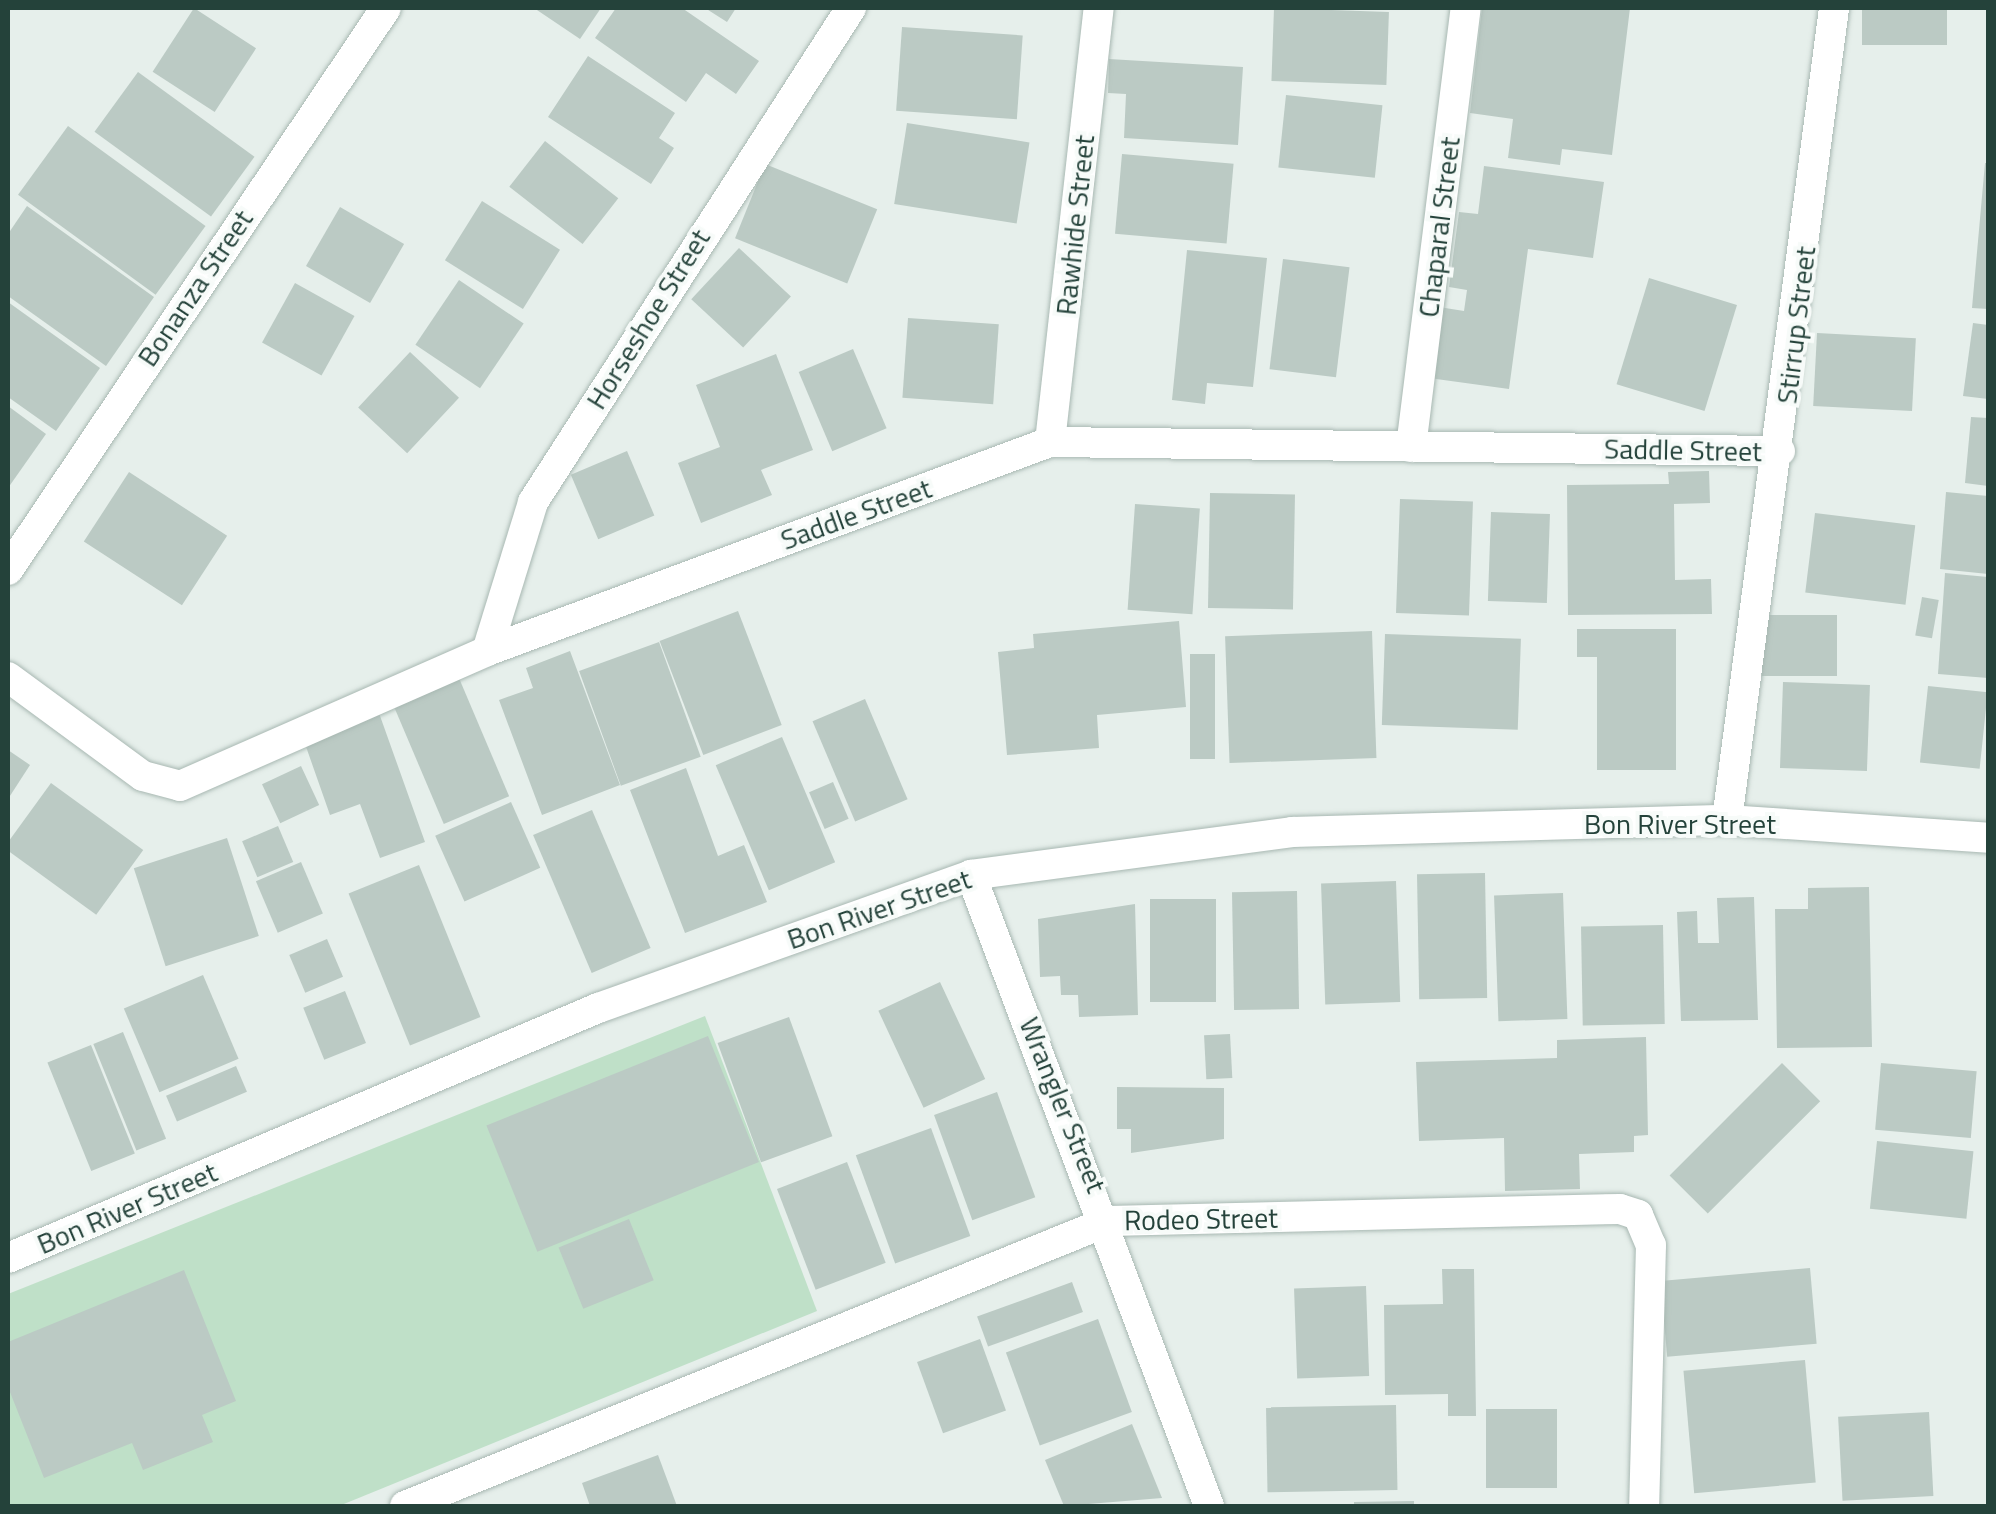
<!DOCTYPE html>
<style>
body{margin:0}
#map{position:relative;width:1996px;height:1514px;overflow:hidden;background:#e6efeb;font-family:"Titillium Web",sans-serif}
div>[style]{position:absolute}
.green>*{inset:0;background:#bfe0c8}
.building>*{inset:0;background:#bbcac4;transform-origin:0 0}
.roads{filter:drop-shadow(0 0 2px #a8b8b2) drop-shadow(0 0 2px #a8b8b2)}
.minor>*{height:30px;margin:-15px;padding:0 15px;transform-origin:15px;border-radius:15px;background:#fff}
.tertiary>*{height:30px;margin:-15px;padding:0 15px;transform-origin:15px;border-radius:15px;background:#fff}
span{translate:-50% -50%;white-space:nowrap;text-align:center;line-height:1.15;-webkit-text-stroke:8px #f7fbf9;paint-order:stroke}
.street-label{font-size:28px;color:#24423a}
.frame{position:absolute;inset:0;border:10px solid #24423a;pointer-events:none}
</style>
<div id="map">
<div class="green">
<i style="clip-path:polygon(705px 1016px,817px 1311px,339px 1506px,8px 1506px,8px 1294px)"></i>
</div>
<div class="building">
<i style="left:194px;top:8px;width:74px;height:76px;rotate:33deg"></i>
<i style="clip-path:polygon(534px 8px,601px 8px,580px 39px)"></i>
<i style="clip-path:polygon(616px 8px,682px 8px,759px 61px,736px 94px,706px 73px,686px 102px,595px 38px)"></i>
<i style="clip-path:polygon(705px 8px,736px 8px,727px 22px)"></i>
<i style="left:1274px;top:8px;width:115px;height:73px;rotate:2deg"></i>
<i style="clip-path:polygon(1482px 8px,1630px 8px,1612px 155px,1562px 149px,1560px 165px,1508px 158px,1513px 119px,1470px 113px)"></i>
<i style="left:1862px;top:8px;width:85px;height:37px"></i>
<i style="left:902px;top:27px;width:121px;height:84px;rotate:4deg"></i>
<i style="clip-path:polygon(588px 56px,675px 113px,659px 138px,674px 148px,651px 184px,548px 117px)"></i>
<i style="clip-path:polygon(1109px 59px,1243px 67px,1238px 145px,1124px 138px,1126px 94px,1108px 93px)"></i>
<i style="left:138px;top:72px;width:144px;height:74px;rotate:36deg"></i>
<i style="left:1286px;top:95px;width:97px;height:73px;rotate:6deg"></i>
<i style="left:907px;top:123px;width:124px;height:82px;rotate:9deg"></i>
<i style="left:68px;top:126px;width:170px;height:85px;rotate:36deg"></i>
<i style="left:545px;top:141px;width:93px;height:58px;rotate:38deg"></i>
<i style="left:1122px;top:154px;width:112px;height:80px;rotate:5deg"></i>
<i style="clip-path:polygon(1985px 163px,1988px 163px,1988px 309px,1972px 308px)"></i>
<i style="left:765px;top:164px;width:121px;height:80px;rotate:22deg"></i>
<i style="clip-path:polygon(1484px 166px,1604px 182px,1593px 258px,1528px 249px,1509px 389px,1429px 378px,1439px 307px,1464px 311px,1467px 290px,1449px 287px,1459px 212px,1478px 214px)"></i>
<i style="left:482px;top:201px;width:92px;height:70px;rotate:32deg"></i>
<i style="clip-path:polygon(27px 206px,154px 297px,106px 366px,8px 296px,8px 234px)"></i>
<i style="left:340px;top:207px;width:74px;height:68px;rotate:30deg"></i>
<i style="left:739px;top:248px;width:71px;height:70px;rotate:43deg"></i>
<i style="clip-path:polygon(1187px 250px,1267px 258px,1253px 387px,1207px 383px,1205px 404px,1172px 400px)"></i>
<i style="left:1283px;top:259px;width:67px;height:111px;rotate:7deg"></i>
<i style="left:1649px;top:278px;width:92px;height:111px;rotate:17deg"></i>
<i style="left:459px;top:280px;width:78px;height:78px;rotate:34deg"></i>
<i style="left:295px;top:283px;width:68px;height:68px;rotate:29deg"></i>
<i style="clip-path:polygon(8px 302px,100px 368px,56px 431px,8px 397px)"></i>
<i style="left:908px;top:318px;width:91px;height:80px;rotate:4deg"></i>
<i style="clip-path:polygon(1973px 323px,1988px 325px,1988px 399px,1963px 396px)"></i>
<i style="left:1817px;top:333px;width:99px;height:73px;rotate:3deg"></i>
<i style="left:853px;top:349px;width:86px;height:59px;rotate:67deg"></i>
<i style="left:410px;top:352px;width:67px;height:76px;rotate:43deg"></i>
<i style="clip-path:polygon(776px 354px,813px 450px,761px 470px,772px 495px,701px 523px,678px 463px,720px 447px,696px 385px)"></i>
<i style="clip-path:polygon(8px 406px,46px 434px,8px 488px)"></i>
<i style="clip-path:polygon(1971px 417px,1988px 418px,1988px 486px,1965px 483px)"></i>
<i style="left:627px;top:451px;width:70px;height:61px;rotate:67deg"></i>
<i style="clip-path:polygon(1709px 471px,1710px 503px,1674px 504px,1675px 580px,1711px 579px,1712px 614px,1568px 615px,1567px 485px,1669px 484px,1668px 472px)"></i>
<i style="left:129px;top:472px;width:117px;height:83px;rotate:33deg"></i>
<i style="clip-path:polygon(1946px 492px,1988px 496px,1988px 574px,1940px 569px)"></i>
<i style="left:1210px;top:493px;width:85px;height:115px;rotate:1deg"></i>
<i style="left:1400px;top:499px;width:73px;height:114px;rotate:2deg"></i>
<i style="left:1135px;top:504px;width:65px;height:106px;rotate:4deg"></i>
<i style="left:1491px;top:512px;width:59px;height:89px;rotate:2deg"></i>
<i style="left:1815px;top:513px;width:101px;height:80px;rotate:7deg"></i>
<i style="clip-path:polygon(1945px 573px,1988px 577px,1988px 678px,1938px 674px)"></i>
<i style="left:1922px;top:597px;width:17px;height:39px;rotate:10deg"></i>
<i style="left:738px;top:611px;width:122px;height:84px;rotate:69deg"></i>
<i style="left:1762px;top:615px;width:75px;height:61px"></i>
<i style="clip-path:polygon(1179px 621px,1186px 707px,1097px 715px,1099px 748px,1007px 755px,998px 652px,1034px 648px,1033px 634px)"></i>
<i style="clip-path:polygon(1577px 629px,1676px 629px,1676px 770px,1597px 770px,1597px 657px,1577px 657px)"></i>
<i style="left:1372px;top:631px;width:127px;height:147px;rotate:88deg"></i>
<i style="left:1385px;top:634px;width:136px;height:91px;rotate:2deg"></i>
<i style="left:659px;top:642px;width:122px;height:85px;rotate:70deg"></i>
<i style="clip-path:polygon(570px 651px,620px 785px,542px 815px,499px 700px,533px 688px,526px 668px)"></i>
<i style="left:1190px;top:654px;width:25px;height:105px"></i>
<i style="left:456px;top:671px;width:136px;height:71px;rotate:67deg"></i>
<i style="left:1783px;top:682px;width:87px;height:86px;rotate:2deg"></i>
<i style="left:1928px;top:686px;width:60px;height:77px;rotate:6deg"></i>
<i style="left:865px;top:699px;width:109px;height:57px;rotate:67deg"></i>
<i style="clip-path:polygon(379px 713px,425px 842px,380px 858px,360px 804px,330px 815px,304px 741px)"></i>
<i style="left:782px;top:737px;width:136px;height:72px;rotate:67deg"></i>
<i style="clip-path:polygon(8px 750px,30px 765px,8px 799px)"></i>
<i style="left:301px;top:766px;width:43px;height:43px;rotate:65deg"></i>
<i style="clip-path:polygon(686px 768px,718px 856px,744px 845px,767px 902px,685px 933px,630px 790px)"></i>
<i style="left:833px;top:782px;width:40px;height:26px;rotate:67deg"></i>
<i style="left:51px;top:783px;width:114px;height:80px;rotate:36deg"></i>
<i style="left:511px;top:802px;width:72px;height:83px;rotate:66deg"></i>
<i style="left:592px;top:810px;width:150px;height:64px;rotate:67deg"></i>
<i style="left:278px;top:826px;width:39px;height:39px;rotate:67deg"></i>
<i style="left:227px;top:838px;width:103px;height:98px;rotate:72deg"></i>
<i style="left:301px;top:862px;width:56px;height:49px;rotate:67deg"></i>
<i style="left:419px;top:865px;width:164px;height:76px;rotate:68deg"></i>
<i style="left:1485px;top:873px;width:125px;height:68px;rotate:89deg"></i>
<i style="left:1396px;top:881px;width:121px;height:75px;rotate:88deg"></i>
<i style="clip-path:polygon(1869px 887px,1872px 1047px,1777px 1048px,1775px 909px,1808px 909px,1808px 888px)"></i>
<i style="left:1297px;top:891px;width:118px;height:65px;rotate:89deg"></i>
<i style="left:1563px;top:893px;width:126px;height:69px;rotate:88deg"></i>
<i style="clip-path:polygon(1754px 897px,1758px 1020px,1681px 1021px,1677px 912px,1697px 911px,1698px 943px,1719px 943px,1717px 898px)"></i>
<i style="left:1150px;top:899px;width:66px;height:103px"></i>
<i style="clip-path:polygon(1135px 904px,1138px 1015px,1079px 1017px,1078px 995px,1061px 995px,1060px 976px,1040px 977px,1038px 919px)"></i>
<i style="left:1663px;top:925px;width:99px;height:82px;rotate:89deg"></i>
<i style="left:327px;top:939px;width:41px;height:41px;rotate:67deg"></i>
<i style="left:203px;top:975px;width:91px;height:86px;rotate:67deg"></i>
<i style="left:940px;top:982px;width:107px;height:68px;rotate:65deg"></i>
<i style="left:345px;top:991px;width:56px;height:45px;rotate:68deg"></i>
<i style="left:789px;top:1017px;width:127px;height:76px;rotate:70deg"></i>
<i style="left:123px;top:1032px;width:115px;height:32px;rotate:68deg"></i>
<i style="left:1230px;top:1034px;width:44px;height:26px;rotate:87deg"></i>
<i style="left:708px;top:1036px;width:136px;height:239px;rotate:68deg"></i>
<i style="clip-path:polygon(1646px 1037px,1648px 1135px,1634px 1136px,1634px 1152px,1579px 1154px,1580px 1189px,1505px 1191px,1504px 1138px,1419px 1141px,1416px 1062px,1557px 1058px,1557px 1040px)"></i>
<i style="left:91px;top:1045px;width:117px;height:47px;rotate:68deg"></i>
<i style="left:1782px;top:1063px;width:54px;height:159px;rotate:45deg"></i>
<i style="left:1881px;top:1063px;width:96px;height:67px;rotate:5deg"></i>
<i style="left:236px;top:1066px;width:28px;height:76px;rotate:67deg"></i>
<i style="clip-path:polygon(1117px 1087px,1224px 1088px,1224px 1139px,1131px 1153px,1131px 1129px,1117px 1129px)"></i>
<i style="left:997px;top:1092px;width:112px;height:67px;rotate:70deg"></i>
<i style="left:931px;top:1128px;width:115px;height:80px;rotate:70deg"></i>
<i style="left:1877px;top:1141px;width:97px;height:68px;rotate:6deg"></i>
<i style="left:847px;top:1162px;width:108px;height:75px;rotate:69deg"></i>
<i style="left:629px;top:1219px;width:66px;height:76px;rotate:68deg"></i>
<i style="left:1810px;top:1268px;width:76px;height:150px;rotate:85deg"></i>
<i style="clip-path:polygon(1442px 1269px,1474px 1269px,1476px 1416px,1448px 1416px,1448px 1394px,1385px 1395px,1384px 1305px,1443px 1304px)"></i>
<i style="clip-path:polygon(184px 1270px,236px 1401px,202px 1415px,213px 1442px,143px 1470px,132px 1443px,44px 1478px,8px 1387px,8px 1342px)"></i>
<i style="left:1072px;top:1282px;width:32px;height:101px;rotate:70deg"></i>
<i style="left:1366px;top:1286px;width:90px;height:72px;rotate:88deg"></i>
<i style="left:1098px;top:1319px;width:99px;height:98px;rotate:70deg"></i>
<i style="left:980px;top:1339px;width:76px;height:67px;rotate:70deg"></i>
<i style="left:1805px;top:1360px;width:123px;height:122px;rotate:85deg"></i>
<i style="left:1396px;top:1405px;width:85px;height:130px;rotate:89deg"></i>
<i style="left:1486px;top:1409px;width:71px;height:79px"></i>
<i style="left:1929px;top:1412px;width:84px;height:91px;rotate:87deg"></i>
<i style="clip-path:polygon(1132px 1424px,1162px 1498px,1064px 1506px,1045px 1460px)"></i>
<i style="clip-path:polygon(658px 1455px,677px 1506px,590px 1506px,582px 1483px)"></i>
<i style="clip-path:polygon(1414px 1501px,1414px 1506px,1354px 1506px,1354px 1502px)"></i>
</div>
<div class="roads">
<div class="minor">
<i style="left:1050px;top:442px;width:437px;rotate:-83.6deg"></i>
<i style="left:1411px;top:447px;width:442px;rotate:-82.9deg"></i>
<i style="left:8px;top:570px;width:677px;rotate:-56.08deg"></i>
<i style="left:487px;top:651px;width:156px;rotate:-72.8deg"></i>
<i style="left:533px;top:502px;width:588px;rotate:-57.23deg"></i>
<i style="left:8px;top:677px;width:167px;rotate:36.3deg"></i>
<i style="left:143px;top:776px;width:38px;rotate:15deg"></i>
<i style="left:180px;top:786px;width:335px;rotate:-23.7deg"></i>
<i style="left:487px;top:651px;width:601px;rotate:-20.37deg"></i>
<i style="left:1050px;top:442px;width:730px;rotate:0.71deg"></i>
<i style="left:1727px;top:820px;width:819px;rotate:-82.49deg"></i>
<i style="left:971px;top:875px;width:674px;rotate:69.33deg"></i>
<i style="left:405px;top:1506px;width:760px;rotate:-22.04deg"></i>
<i style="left:1109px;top:1221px;width:511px;rotate:-1.35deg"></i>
<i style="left:1620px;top:1209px;width:19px;rotate:18deg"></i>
<i style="left:1638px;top:1215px;width:33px;rotate:67deg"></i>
<i style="left:1651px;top:1245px;width:261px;rotate:91.5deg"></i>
</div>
<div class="tertiary">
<i style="left:8px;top:1258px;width:641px;rotate:-22.96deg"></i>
<i style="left:598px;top:1008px;width:396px;rotate:-19.6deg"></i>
<i style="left:971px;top:875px;width:324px;rotate:-7.6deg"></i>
<i style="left:1292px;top:832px;width:435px;rotate:-1.6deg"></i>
<i style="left:1727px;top:820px;width:262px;rotate:3.9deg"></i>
</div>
</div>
<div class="street-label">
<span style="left:1075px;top:225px;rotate:-84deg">Rawhide Street</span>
<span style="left:1439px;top:227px;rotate:-83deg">Chaparal Street</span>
<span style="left:195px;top:288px;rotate:-56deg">Bonanza Street</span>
<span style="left:648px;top:319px;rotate:-58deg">Horseshoe Street</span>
<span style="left:1796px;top:325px;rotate:-83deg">Stirrup Street</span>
<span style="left:1683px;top:450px;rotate:1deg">Saddle Street</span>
<span style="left:856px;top:514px;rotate:-20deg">Saddle Street</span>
<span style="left:1680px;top:824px">Bon River Street</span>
<span style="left:879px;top:909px;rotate:-19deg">Bon River Street</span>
<span style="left:1063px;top:1105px;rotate:68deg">Wrangler Street</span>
<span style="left:127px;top:1208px;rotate:-23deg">Bon River Street</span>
<span style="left:1201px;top:1219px;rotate:-1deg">Rodeo Street</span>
</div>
<div class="frame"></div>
</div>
